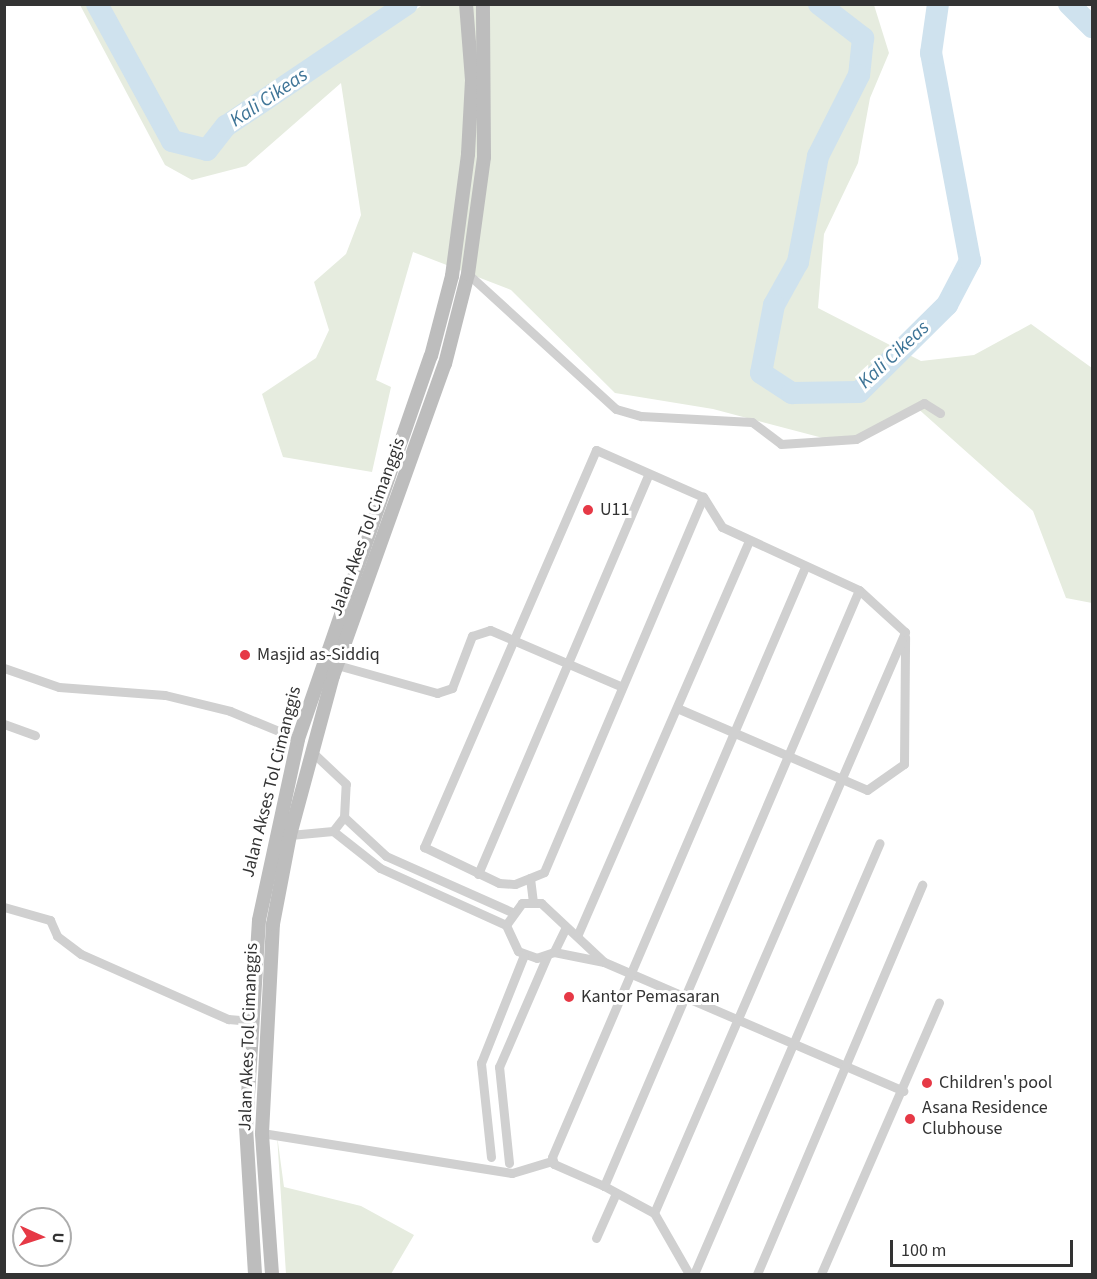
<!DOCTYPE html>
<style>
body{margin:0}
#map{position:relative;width:1097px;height:1279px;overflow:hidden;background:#fff;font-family:"Source Sans 3",sans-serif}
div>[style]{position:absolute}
.green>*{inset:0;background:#e6ecdf}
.river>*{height:22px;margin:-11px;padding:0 11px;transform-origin:11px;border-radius:11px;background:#cfe2ee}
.street>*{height:9px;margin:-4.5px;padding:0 4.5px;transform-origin:4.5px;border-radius:4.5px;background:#d0d0d0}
.secondary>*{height:14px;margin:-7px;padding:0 7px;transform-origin:7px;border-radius:7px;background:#bdbdbd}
.dots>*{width:16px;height:16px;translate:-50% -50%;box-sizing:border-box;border:3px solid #fff;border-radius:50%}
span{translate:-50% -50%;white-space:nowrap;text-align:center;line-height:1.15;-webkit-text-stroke:6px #fff;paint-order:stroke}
.poi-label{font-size:18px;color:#333}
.left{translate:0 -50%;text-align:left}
.street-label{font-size:18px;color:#333}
.water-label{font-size:20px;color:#3f7597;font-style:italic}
.frame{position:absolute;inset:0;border:6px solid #333;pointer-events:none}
.north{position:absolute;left:12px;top:1207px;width:60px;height:60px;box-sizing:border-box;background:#fff;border:2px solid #adadad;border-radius:50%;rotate:93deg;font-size:16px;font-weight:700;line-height:24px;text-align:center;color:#333}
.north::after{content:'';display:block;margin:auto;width:21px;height:27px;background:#e63946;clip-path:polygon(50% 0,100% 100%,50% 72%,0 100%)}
.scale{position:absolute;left:890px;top:1240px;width:183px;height:27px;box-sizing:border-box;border:3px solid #333;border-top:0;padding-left:8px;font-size:18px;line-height:21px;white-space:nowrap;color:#333;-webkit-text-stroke:4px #fff;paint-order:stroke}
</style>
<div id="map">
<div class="green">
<div style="clip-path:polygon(413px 4px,415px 10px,424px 4px,874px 5px,889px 53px,870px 98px,858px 163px,824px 234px,818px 308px,921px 361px,974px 355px,1031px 324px,1092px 368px,1092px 603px,1066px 598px,1033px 511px,915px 406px,842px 443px,713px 409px,615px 393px,511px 290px,413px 252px,376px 380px,391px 387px,372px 472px,283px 457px,262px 394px,316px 358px,329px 330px,314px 282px,346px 254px,361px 215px,341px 83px,246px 166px,192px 180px,165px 165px,80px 5px)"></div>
<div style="clip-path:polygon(277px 1135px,284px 1187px,361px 1206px,414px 1235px,391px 1274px,286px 1274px)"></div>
</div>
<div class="river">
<div style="left:97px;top:4px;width:156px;rotate:61.3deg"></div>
<div style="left:172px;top:141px;width:36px;rotate:14deg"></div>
<div style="left:207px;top:150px;width:31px;rotate:-52deg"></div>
<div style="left:226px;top:126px;width:218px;rotate:-34deg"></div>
<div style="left:819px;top:4px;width:56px;rotate:37.7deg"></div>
<div style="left:863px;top:38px;width:37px;rotate:96deg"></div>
<div style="left:859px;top:75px;width:91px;rotate:116.8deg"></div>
<div style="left:818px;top:156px;width:108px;rotate:100.7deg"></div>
<div style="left:798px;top:262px;width:49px;rotate:119.2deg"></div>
<div style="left:774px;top:305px;width:69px;rotate:100.8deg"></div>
<div style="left:761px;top:373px;width:37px;rotate:33deg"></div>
<div style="left:792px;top:393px;width:67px;rotate:-0.9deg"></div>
<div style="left:859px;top:392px;width:124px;rotate:-44.7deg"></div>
<div style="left:947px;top:305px;width:50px;rotate:-62.4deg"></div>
<div style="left:970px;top:261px;width:212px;rotate:-100.6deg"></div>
<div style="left:931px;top:53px;width:49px;rotate:-81.9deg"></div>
<div style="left:1069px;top:4px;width:33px;rotate:45deg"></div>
</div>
<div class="street">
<div style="left:468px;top:274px;width:200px;rotate:42.4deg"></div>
<div style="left:616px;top:409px;width:26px;rotate:16deg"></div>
<div style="left:641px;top:416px;width:111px;rotate:3.1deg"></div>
<div style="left:752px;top:422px;width:36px;rotate:37deg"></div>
<div style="left:781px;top:444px;width:75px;rotate:-3.8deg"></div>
<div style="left:856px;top:439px;width:77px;rotate:-27.9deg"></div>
<div style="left:924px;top:403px;width:19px;rotate:32deg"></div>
<div style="left:337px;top:665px;width:104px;rotate:15.6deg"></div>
<div style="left:437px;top:693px;width:16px;rotate:-18deg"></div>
<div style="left:452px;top:688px;width:56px;rotate:-69deg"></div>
<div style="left:472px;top:636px;width:19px;rotate:-18deg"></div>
<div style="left:490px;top:630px;width:142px;rotate:23.3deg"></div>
<div style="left:4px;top:668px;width:58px;rotate:19.1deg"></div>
<div style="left:59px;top:687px;width:106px;rotate:4.3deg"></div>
<div style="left:165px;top:695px;width:67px;rotate:13.8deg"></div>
<div style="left:230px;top:711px;width:74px;rotate:22.4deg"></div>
<div style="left:677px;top:708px;width:207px;rotate:23.3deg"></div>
<div style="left:867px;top:790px;width:45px;rotate:-35.1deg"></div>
<div style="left:904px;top:764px;width:127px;rotate:-89.5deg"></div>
<div style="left:4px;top:724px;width:33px;rotate:20deg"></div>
<div style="left:344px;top:817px;width:57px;rotate:42.9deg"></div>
<div style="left:386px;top:856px;width:138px;rotate:24deg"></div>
<div style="left:333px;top:831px;width:60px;rotate:38.2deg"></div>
<div style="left:380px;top:868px;width:138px;rotate:24.3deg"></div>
<div style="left:290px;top:835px;width:43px;rotate:-5.3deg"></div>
<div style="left:333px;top:831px;width:18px;rotate:-52deg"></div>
<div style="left:344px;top:817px;width:33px;rotate:-87deg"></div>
<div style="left:346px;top:784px;width:48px;rotate:-136.7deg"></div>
<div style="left:478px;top:874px;width:435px;rotate:-66.9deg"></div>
<div style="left:530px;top:878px;width:24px;rotate:83deg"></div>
<div style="left:4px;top:907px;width:48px;rotate:15.8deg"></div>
<div style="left:50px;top:920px;width:17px;rotate:66deg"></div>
<div style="left:57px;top:936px;width:30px;rotate:37deg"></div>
<div style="left:81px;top:954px;width:161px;rotate:23.9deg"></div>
<div style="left:228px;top:1019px;width:21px;rotate:5deg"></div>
<div style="left:565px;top:929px;width:25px;rotate:116deg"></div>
<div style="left:554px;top:952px;width:18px;rotate:161deg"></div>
<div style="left:537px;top:958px;width:20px;rotate:-160deg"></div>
<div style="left:518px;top:951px;width:29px;rotate:-115deg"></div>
<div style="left:506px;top:925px;width:27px;rotate:-54deg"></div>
<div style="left:522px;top:903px;width:19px"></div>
<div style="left:541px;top:903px;width:86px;rotate:43.1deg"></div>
<div style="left:578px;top:934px;width:426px;rotate:-66.5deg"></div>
<div style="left:554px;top:952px;width:51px;rotate:11.3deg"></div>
<div style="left:604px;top:962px;width:326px;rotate:23.3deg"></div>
<div style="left:262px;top:1133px;width:253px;rotate:9.1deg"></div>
<div style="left:512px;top:1173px;width:42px;rotate:-16.7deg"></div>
<div style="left:491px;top:1157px;width:95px;rotate:-96.1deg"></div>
<div style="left:481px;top:1063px;width:116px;rotate:-68.3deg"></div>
<div style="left:509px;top:1163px;width:97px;rotate:-95.9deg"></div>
<div style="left:499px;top:1067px;width:121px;rotate:-66.6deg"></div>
<div style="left:604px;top:1186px;width:55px;rotate:-156.3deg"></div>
<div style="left:554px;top:1164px;width:7px;rotate:-106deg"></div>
<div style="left:552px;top:1157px;width:642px;rotate:-66.79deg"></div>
<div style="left:654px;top:1213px;width:633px;rotate:-66.63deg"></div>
<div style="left:905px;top:632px;width:62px;rotate:-137.6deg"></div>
<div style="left:859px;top:590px;width:151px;rotate:-155.3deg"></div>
<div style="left:722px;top:527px;width:36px;rotate:-122deg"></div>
<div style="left:703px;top:497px;width:117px;rotate:-156.3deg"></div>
<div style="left:596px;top:450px;width:433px;rotate:113.4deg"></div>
<div style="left:424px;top:847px;width:83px;rotate:25.6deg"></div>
<div style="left:499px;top:883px;width:16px;rotate:4deg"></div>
<div style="left:515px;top:884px;width:31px;rotate:-22deg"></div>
<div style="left:544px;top:872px;width:407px;rotate:-67deg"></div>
<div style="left:596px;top:1238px;width:49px;rotate:-66deg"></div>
<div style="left:689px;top:1274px;width:70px;rotate:-119.8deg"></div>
<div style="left:654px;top:1213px;width:57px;rotate:-151.6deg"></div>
<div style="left:604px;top:1186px;width:648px;rotate:-66.84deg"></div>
<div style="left:694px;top:1274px;width:469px;rotate:-66.7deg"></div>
<div style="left:757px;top:1274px;width:423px;rotate:-67deg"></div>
<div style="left:821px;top:1274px;width:296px;rotate:-66.5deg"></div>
</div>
<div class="secondary">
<div style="left:255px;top:1274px;width:147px;rotate:-93.5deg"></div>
<div style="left:246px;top:1127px;width:207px;rotate:-86.4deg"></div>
<div style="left:259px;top:920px;width:185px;rotate:-77.8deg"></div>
<div style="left:298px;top:739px;width:405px;rotate:-70.9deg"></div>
<div style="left:431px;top:356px;width:83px;rotate:-75.3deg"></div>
<div style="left:452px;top:276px;width:123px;rotate:-82.5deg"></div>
<div style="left:468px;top:154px;width:74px;rotate:-86.9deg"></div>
<div style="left:472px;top:80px;width:76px;rotate:-94.5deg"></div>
<div style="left:272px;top:1274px;width:141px;rotate:-94.1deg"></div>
<div style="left:262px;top:1133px;width:209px;rotate:-87deg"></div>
<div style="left:273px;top:924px;width:91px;rotate:-79.2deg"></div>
<div style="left:290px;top:835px;width:165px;rotate:-74.9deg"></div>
<div style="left:333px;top:676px;width:331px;rotate:-70.3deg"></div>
<div style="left:445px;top:364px;width:93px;rotate:-75.7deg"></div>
<div style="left:468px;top:274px;width:118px;rotate:-82.2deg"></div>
<div style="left:484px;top:157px;width:153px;rotate:-90.4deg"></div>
</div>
<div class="dots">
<div style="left:588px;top:510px;background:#e63946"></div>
<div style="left:245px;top:655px;background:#e63946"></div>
<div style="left:569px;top:997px;background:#e63946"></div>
<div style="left:927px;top:1083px;background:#e63946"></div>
<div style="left:910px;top:1119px;background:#e63946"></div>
</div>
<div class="poi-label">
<span class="left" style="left:600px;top:510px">U11</span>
<span class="left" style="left:257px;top:655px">Masjid as-Siddiq</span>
<span class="left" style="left:581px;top:997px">Kantor Pemasaran</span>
<span class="left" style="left:939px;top:1083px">Children's pool</span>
<span class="left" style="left:922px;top:1119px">Asana Residence<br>Clubhouse</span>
</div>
<div class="street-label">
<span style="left:368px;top:527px;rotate:-70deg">Jalan Akes Tol Cimanggis</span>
<span style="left:272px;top:782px;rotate:-76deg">Jalan Akses Tol Cimanggis</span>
<span style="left:249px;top:1037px;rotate:-88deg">Jalan Akes Tol Cimanggis</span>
</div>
<div class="water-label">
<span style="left:269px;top:98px;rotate:-34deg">Kali Cikeas</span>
<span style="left:894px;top:355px;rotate:-43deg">Kali Cikeas</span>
</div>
<div class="frame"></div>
<div class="north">U</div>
<div class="scale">100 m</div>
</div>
